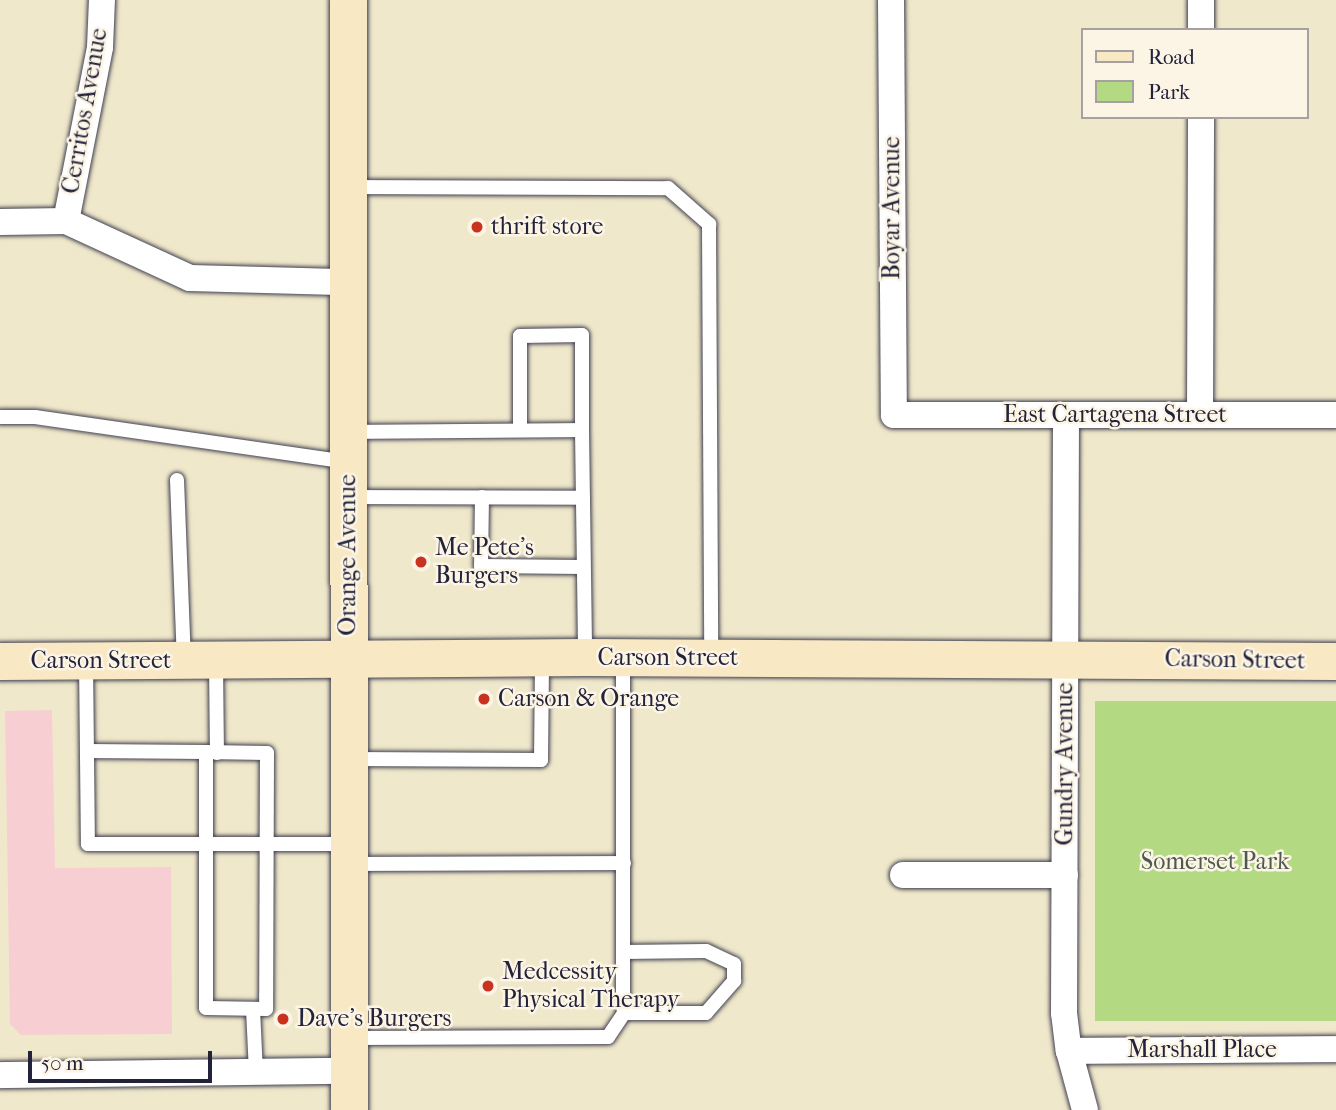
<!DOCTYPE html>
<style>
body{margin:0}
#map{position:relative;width:1336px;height:1110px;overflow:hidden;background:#f0e8cb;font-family:"IM FELL French Canon",serif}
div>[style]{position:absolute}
.built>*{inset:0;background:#f7cfd3}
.green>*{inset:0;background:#b3d982;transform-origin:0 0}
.roads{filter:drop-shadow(0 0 2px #414051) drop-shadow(0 0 2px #414051)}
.lane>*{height:14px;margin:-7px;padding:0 7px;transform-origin:7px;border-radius:7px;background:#fff}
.street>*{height:26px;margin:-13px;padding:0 13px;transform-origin:13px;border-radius:13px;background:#fff}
.secondary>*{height:37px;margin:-18.5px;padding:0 18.5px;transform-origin:18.5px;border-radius:18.5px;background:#f8e8c3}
.dots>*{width:19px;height:19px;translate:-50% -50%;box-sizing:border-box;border:4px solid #fcf5e5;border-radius:50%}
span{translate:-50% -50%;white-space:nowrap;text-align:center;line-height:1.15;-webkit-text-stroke:5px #fcf5e5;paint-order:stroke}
.street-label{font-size:24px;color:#22223b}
.poi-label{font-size:24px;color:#22223b}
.left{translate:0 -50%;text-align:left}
.park-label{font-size:24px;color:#4e5950}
.legend{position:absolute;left:1081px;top:28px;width:228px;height:91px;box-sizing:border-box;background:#fcf5e5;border:2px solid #a5a1a1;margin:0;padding:9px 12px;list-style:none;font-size:21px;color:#22223b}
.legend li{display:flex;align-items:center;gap:14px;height:35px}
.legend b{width:35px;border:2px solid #a5a1a1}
.scale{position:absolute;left:28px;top:1051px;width:184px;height:32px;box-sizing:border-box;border:4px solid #22223b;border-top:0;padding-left:9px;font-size:21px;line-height:24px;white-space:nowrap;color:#22223b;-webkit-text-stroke:5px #fcf5e5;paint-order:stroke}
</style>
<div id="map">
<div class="built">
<div style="clip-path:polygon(52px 710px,55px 868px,171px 867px,172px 1034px,21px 1035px,10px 1024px,5px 711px)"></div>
</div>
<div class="green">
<div style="left:1095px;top:701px;width:241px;height:320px"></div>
</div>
<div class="roads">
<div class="lane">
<div style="left:349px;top:187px;width:319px;rotate:0.2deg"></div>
<div style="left:668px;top:188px;width:55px;rotate:41.3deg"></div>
<div style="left:709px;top:224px;width:432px;rotate:89.7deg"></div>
<div style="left:0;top:417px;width:35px"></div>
<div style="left:35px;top:417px;width:315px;rotate:8.2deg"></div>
<div style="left:520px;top:430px;width:94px;rotate:-90deg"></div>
<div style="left:520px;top:336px;width:62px;rotate:-0.9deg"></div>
<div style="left:582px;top:335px;width:95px;rotate:90deg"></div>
<div style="left:348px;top:432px;width:234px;rotate:-0.5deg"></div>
<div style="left:582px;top:430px;width:226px;rotate:89.2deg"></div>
<div style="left:177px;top:480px;width:180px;rotate:87.8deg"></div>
<div style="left:348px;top:497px;width:235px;rotate:0.2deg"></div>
<div style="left:482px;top:497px;width:69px;rotate:90.8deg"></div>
<div style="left:481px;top:566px;width:102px;rotate:0.6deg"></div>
<div style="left:623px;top:659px;width:341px;rotate:90deg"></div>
<div style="left:623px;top:1000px;width:13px;rotate:86deg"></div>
<div style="left:624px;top:1013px;width:82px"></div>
<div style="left:706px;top:1013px;width:43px;rotate:-48.8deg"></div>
<div style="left:734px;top:981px;width:17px;rotate:-90deg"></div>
<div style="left:734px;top:964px;width:31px;rotate:-155deg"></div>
<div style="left:706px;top:951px;width:83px;rotate:179.3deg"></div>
<div style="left:86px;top:661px;width:183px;rotate:89.4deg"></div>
<div style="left:88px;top:844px;width:261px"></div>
<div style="left:216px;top:662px;width:91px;rotate:89.4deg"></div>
<div style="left:87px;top:751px;width:119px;rotate:0.5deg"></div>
<div style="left:206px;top:752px;width:61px;rotate:0.9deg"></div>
<div style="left:267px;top:753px;width:256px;rotate:90.2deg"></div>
<div style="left:266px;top:1009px;width:60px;rotate:-179deg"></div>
<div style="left:206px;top:1008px;width:256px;rotate:-90deg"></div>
<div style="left:350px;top:759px;width:191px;rotate:0.3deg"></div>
<div style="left:541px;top:760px;width:101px;rotate:-89.4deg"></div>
<div style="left:350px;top:864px;width:274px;rotate:-0.2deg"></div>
<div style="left:253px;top:1009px;width:63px;rotate:87.3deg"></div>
<div style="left:351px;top:1038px;width:257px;rotate:-0.2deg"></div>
<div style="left:608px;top:1037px;width:29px;rotate:-56deg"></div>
</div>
<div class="street">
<div style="left:891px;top:0;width:415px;rotate:89.6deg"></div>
<div style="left:894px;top:415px;width:442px"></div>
<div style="left:1201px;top:30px;width:30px;rotate:-90deg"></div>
<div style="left:66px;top:221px;width:177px;rotate:-78.9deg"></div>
<div style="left:100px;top:47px;width:47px;rotate:-87.6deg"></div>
<div style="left:0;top:222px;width:66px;rotate:-0.9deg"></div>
<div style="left:66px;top:221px;width:136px;rotate:24.7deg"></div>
<div style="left:190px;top:278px;width:158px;rotate:1.5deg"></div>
<div style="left:1066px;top:415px;width:598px;rotate:90.19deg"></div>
<div style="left:1064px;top:1013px;width:38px;rotate:83deg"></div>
<div style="left:1069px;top:1051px;width:61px;rotate:74.8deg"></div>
<div style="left:1200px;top:415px;width:298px;rotate:-89.8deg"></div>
<div style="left:903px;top:875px;width:162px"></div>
<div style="left:1069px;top:1051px;width:267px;rotate:-0.4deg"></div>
<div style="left:0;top:1075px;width:349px;rotate:-0.7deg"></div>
</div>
<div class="secondary">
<div style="left:348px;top:0;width:1110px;rotate:89.95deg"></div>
<div style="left:0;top:661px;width:585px;rotate:-0.39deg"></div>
<div style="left:585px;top:657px;width:751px;rotate:0.31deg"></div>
</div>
</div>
<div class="dots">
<div style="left:477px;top:227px;background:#c8321e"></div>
<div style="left:421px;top:562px;background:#c8321e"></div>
<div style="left:484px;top:699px;background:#c8321e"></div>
<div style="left:488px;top:986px;background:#c8321e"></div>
<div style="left:283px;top:1019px;background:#c8321e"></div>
</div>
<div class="street-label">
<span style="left:85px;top:111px;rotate:-80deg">Cerritos Avenue</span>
<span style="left:892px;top:208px;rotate:-90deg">Boyar Avenue</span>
<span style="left:1115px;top:415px">East Cartagena Street</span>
<span style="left:348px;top:555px;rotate:-90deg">Orange Avenue</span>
<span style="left:668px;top:658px">Carson Street</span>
<span style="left:1235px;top:660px;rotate:1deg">Carson Street</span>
<span style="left:101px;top:661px">Carson Street</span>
<span style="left:1065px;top:764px;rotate:-90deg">Gundry Avenue</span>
<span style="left:1202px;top:1050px">Marshall Place</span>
</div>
<div class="poi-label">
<span class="left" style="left:491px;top:227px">thrift store</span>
<span class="left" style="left:435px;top:562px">Me Pete's<br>Burgers</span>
<span class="left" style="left:498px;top:699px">Carson &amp; Orange</span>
<span class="left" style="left:502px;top:986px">Medcessity<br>Physical Therapy</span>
<span class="left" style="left:297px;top:1019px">Dave's Burgers</span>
</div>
<div class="park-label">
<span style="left:1215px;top:862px">Somerset Park</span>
</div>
<ul class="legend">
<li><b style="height:9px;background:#f8e8c3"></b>Road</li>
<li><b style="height:19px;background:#b3d982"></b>Park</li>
</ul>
<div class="scale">50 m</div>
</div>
